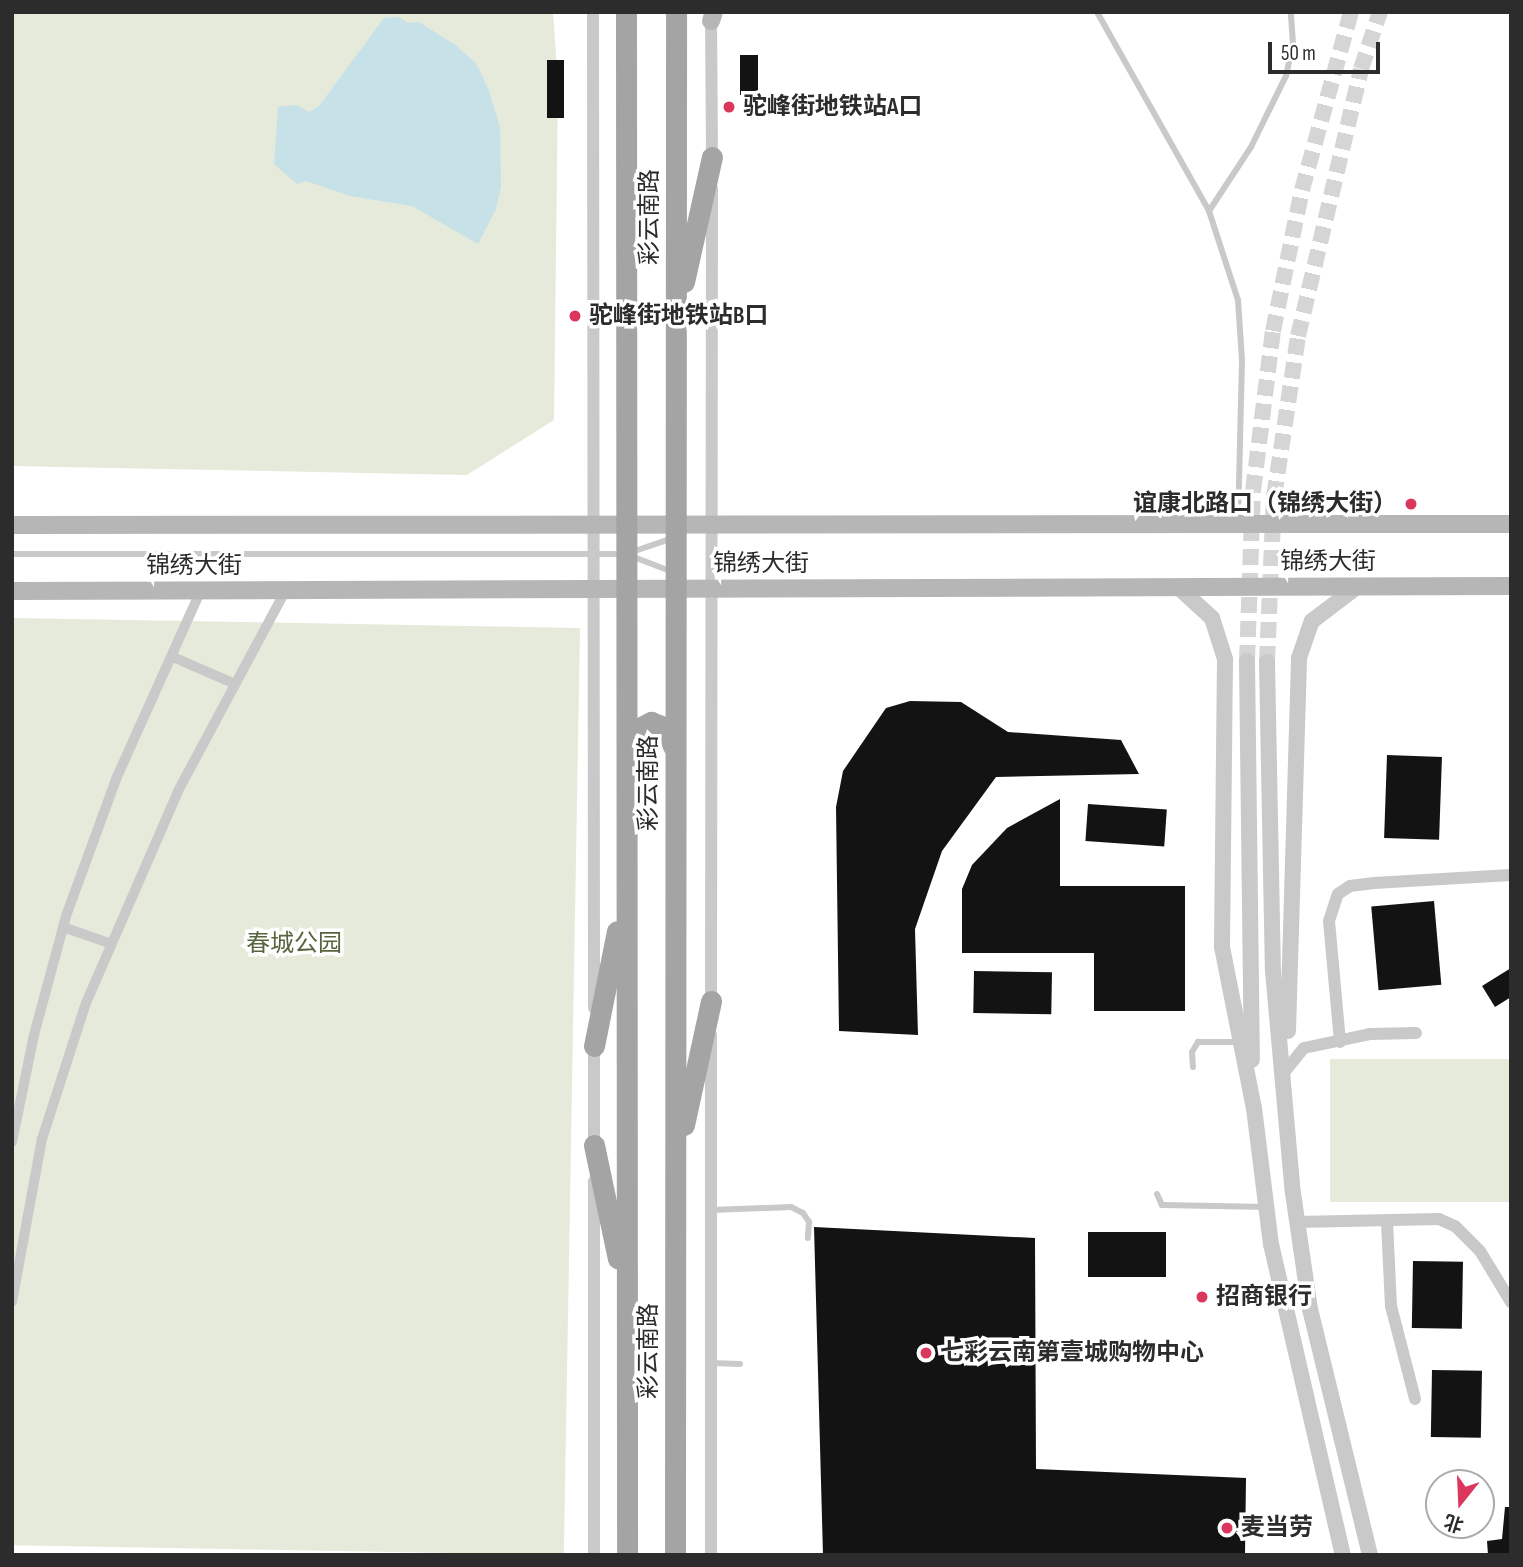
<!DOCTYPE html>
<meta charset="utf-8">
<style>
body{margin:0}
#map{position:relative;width:1523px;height:1567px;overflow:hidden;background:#fff;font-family:"Sofia Sans Condensed","Noto Sans SC",sans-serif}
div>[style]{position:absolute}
.green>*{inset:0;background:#e5eada;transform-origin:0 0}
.water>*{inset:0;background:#c7e1e9}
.building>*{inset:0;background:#131313;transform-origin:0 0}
.tertiary-tunnel>*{height:16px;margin-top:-8px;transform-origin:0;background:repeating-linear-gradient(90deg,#d5d5d5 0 16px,transparent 0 24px)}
.service>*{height:6px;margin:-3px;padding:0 3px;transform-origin:3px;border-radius:3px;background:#c9c9c9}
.pedestrian>*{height:10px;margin:-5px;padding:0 5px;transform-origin:5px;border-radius:5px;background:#c9c9c9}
.minor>*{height:12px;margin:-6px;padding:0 6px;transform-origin:6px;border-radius:6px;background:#c9c9c9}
.tertiary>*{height:16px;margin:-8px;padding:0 8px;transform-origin:8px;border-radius:8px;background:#c9c9c9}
.secondary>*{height:18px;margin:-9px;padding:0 9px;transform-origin:9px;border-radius:9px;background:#b6b6b6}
.primary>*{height:21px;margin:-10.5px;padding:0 10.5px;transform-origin:10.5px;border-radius:10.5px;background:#a4a4a4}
.dots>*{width:19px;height:19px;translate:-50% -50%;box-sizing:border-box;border:4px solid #fff;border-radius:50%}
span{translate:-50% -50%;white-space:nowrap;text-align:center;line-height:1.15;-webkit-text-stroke:7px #fff;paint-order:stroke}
.poi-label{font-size:24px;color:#2c2c2c;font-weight:700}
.left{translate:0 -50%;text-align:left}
.right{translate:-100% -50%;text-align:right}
.street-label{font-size:24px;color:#2c2c2c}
.park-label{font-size:24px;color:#56653d}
.frame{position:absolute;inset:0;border:14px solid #2c2c2c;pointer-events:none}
.north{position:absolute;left:1425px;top:1469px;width:70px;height:70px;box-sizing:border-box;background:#fff;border:2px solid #ababab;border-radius:50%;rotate:198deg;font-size:19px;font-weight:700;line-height:28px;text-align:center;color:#2c2c2c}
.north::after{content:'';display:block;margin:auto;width:24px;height:32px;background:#db375c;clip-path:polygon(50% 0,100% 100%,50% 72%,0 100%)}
.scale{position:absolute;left:1268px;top:42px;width:112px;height:32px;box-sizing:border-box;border:4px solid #2c2c2c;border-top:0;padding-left:9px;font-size:21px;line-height:24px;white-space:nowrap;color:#2c2c2c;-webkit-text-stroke:5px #fff;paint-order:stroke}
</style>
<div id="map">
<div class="green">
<div style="clip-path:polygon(12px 12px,553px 12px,558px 83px,554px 420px,467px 475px,12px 466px)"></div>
<div style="left:580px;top:628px;width:927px;height:568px;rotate:91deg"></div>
<div style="left:1511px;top:1059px;width:143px;height:181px;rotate:90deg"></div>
</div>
<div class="water">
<div style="clip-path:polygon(399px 17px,408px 23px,419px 22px,454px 44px,476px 63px,489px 91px,500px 127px,501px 187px,496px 209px,478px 244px,412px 206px,350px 196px,306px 181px,297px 184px,274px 164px,278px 107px,296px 105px,309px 112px,319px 106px,384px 18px)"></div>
</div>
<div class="building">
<div style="left:740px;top:55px;width:18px;height:40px"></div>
<div style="left:547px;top:60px;width:17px;height:58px"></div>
<div style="clip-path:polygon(910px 701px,961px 702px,1008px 732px,1121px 740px,1139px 774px,996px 777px,942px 851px,915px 929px,918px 1035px,839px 1031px,836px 807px,843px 771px,886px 708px)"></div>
<div style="left:1387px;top:755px;width:55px;height:83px;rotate:2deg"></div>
<div style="clip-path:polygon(1060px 799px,1060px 886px,1185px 886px,1185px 1011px,1094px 1011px,1094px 953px,962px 953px,962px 889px,972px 865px,1007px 828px)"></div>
<div style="left:1088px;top:804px;width:79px;height:37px;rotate:4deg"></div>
<div style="left:1434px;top:901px;width:84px;height:63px;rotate:85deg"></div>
<div style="clip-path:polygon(1511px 968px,1511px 997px,1495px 1007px,1482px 986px)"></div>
<div style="left:974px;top:971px;width:78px;height:42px;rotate:1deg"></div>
<div style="clip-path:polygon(814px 1227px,1035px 1238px,1036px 1469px,1246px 1478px,1245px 1555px,823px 1555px)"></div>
<div style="left:1088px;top:1232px;width:78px;height:45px"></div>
<div style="left:1413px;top:1261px;width:50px;height:67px;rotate:1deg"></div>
<div style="left:1432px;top:1370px;width:50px;height:67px;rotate:1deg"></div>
<div style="clip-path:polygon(1505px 1507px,1511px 1507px,1511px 1555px,1488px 1555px,1487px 1541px,1502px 1539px)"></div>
</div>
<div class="tertiary-tunnel">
<div style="left:1247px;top:661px;width:170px;rotate:-88deg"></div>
<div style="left:1253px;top:491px;width:161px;rotate:-82.9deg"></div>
<div style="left:1273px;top:331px;width:144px;rotate:-78.4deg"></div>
<div style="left:1302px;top:190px;width:185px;rotate:-74.6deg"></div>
<div style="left:1267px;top:662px;width:165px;rotate:-87.6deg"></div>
<div style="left:1274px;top:497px;width:163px;rotate:-81.5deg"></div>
<div style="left:1298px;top:336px;width:274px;rotate:-76.7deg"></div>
<div style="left:1361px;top:69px;width:60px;rotate:-71.6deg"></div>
</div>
<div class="service">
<div style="left:1097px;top:12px;width:228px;rotate:60.6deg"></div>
<div style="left:1209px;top:211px;width:94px;rotate:72deg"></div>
<div style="left:1238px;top:300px;width:60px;rotate:86.2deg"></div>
<div style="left:1242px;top:360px;width:162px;rotate:91.4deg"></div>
<div style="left:1209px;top:211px;width:77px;rotate:-56.7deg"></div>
<div style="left:1251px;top:147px;width:79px;rotate:-63.8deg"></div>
<div style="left:1286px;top:76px;width:33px;rotate:-78deg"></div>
<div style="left:1293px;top:44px;width:32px;rotate:-94deg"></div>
<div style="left:12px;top:554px;width:614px"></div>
<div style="left:626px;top:554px;width:50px;rotate:-18.8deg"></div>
<div style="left:631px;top:556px;width:42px;rotate:21deg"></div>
<div style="left:1193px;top:1067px;width:15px;rotate:-94deg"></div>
<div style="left:1192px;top:1052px;width:12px;rotate:-59deg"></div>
<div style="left:1198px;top:1042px;width:41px"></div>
<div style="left:1157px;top:1194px;width:12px;rotate:66deg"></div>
<div style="left:1162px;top:1205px;width:105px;rotate:1.1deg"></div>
<div style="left:711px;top:1210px;width:80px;rotate:-2.1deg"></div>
<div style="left:791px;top:1207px;width:13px;rotate:27deg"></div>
<div style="left:803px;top:1213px;width:11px;rotate:56deg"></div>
<div style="left:809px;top:1222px;width:16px;rotate:94deg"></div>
<div style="left:711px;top:1363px;width:29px;rotate:2deg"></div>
</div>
<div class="pedestrian">
<div style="left:173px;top:657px;width:68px;rotate:23.5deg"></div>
<div style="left:63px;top:927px;width:49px;rotate:19.2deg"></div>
<div style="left:12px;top:1142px;width:109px;rotate:-78.4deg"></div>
<div style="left:34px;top:1035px;width:123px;rotate:-74.9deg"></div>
<div style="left:66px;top:916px;width:146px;rotate:-69.9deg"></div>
<div style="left:116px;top:779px;width:207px;rotate:-65.8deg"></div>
<div style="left:12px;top:1302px;width:166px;rotate:-79.6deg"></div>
<div style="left:42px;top:1139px;width:143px;rotate:-72.1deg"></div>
<div style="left:86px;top:1003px;width:231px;rotate:-66.5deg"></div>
<div style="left:178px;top:791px;width:228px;rotate:-61.8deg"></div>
</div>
<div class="minor">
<div style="left:593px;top:12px;width:996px;rotate:89.94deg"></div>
<div style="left:711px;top:13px;width:149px;rotate:89.6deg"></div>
<div style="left:711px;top:1006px;width:818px;rotate:-89.93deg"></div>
<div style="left:1340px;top:1042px;width:121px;rotate:-95.2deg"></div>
<div style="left:1329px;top:921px;width:28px;rotate:-72deg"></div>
<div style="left:1338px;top:894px;width:14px;rotate:-34deg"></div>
<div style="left:1350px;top:886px;width:24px;rotate:-7deg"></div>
<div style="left:1374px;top:883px;width:137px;rotate:-3.3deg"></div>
<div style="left:1286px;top:1070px;width:28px;rotate:-51deg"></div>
<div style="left:1304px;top:1048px;width:67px;rotate:-12deg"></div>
<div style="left:1370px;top:1034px;width:46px;rotate:-1.2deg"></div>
<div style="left:594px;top:1152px;width:111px;rotate:-90deg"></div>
<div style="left:594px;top:1181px;width:374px;rotate:90deg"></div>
<div style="left:1298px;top:1222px;width:141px;rotate:-1.2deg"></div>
<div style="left:1439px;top:1219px;width:17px;rotate:24deg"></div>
<div style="left:1455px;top:1226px;width:35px;rotate:45deg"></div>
<div style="left:1480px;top:1251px;width:60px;rotate:58.7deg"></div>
<div style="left:1387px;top:1222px;width:84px;rotate:87.3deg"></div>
<div style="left:1391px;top:1306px;width:96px;rotate:75.5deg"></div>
<div style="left:711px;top:1555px;width:520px;rotate:-90deg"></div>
</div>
<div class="tertiary">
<div style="left:1178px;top:587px;width:46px;rotate:42.4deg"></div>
<div style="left:1212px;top:618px;width:43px;rotate:72.4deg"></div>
<div style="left:1225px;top:659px;width:288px;rotate:90.6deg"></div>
<div style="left:1222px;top:947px;width:164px;rotate:78.8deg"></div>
<div style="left:1254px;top:1108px;width:137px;rotate:82.9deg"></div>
<div style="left:1271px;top:1244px;width:319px;rotate:77deg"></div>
<div style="left:1247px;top:661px;width:399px;rotate:89.3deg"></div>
<div style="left:1267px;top:662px;width:309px;rotate:88.9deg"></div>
<div style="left:1273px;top:971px;width:223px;rotate:84.9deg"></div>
<div style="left:1293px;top:1193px;width:117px;rotate:81.7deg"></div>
<div style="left:1310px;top:1309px;width:253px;rotate:76.3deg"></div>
<div style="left:1288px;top:1031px;width:373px;rotate:-88.3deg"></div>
<div style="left:1299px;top:658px;width:39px;rotate:-71deg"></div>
<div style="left:1312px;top:621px;width:56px;rotate:-37.1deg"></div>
</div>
<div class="secondary">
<div style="left:711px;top:21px;width:9px;rotate:-72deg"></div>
<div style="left:12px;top:525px;width:1499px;rotate:-0.04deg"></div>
<div style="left:12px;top:591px;width:1499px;rotate:-0.19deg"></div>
</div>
<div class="primary">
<div style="left:626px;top:12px;width:1543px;rotate:89.96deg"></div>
<div style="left:684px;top:282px;width:128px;rotate:-77.4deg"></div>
<div style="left:627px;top:750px;width:23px;rotate:-65deg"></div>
<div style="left:637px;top:729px;width:16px;rotate:-27deg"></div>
<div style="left:651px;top:722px;width:17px;rotate:21deg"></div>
<div style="left:667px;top:728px;width:19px;rotate:72deg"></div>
<div style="left:594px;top:1046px;width:117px;rotate:-78.7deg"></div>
<div style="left:684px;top:1125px;width:127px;rotate:-77.7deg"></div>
<div style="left:594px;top:1145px;width:116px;rotate:78.1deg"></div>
<div style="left:675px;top:1555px;width:1543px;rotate:-89.96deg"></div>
</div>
<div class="dots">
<div style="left:729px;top:107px;background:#db375c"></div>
<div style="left:575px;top:316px;background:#db375c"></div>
<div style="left:1411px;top:504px;background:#db375c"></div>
<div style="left:1202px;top:1297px;background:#db375c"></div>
<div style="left:926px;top:1353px;background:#db375c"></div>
<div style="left:1227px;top:1528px;background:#db375c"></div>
</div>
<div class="poi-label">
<span class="left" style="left:743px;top:107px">驼峰街地铁站A口</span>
<span class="left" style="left:589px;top:316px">驼峰街地铁站B口</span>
<span class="right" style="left:1397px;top:504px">谊康北路口（锦绣大街）</span>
<span class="left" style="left:1216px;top:1297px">招商银行</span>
<span class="left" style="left:940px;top:1353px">七彩云南第壹城购物中心</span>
<span class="left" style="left:1241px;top:1528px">麦当劳</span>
</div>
<div class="street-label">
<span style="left:650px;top:217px;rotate:-90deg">彩云南路</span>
<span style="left:1328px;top:562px">锦绣大街</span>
<span style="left:761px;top:564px">锦绣大街</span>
<span style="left:194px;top:566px">锦绣大街</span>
<span style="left:649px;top:783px;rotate:-90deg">彩云南路</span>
<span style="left:649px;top:1351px;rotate:-90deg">彩云南路</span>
</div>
<div class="park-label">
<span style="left:294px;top:944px">春城公园</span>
</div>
<div class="frame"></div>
<div class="north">北</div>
<div class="scale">50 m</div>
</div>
